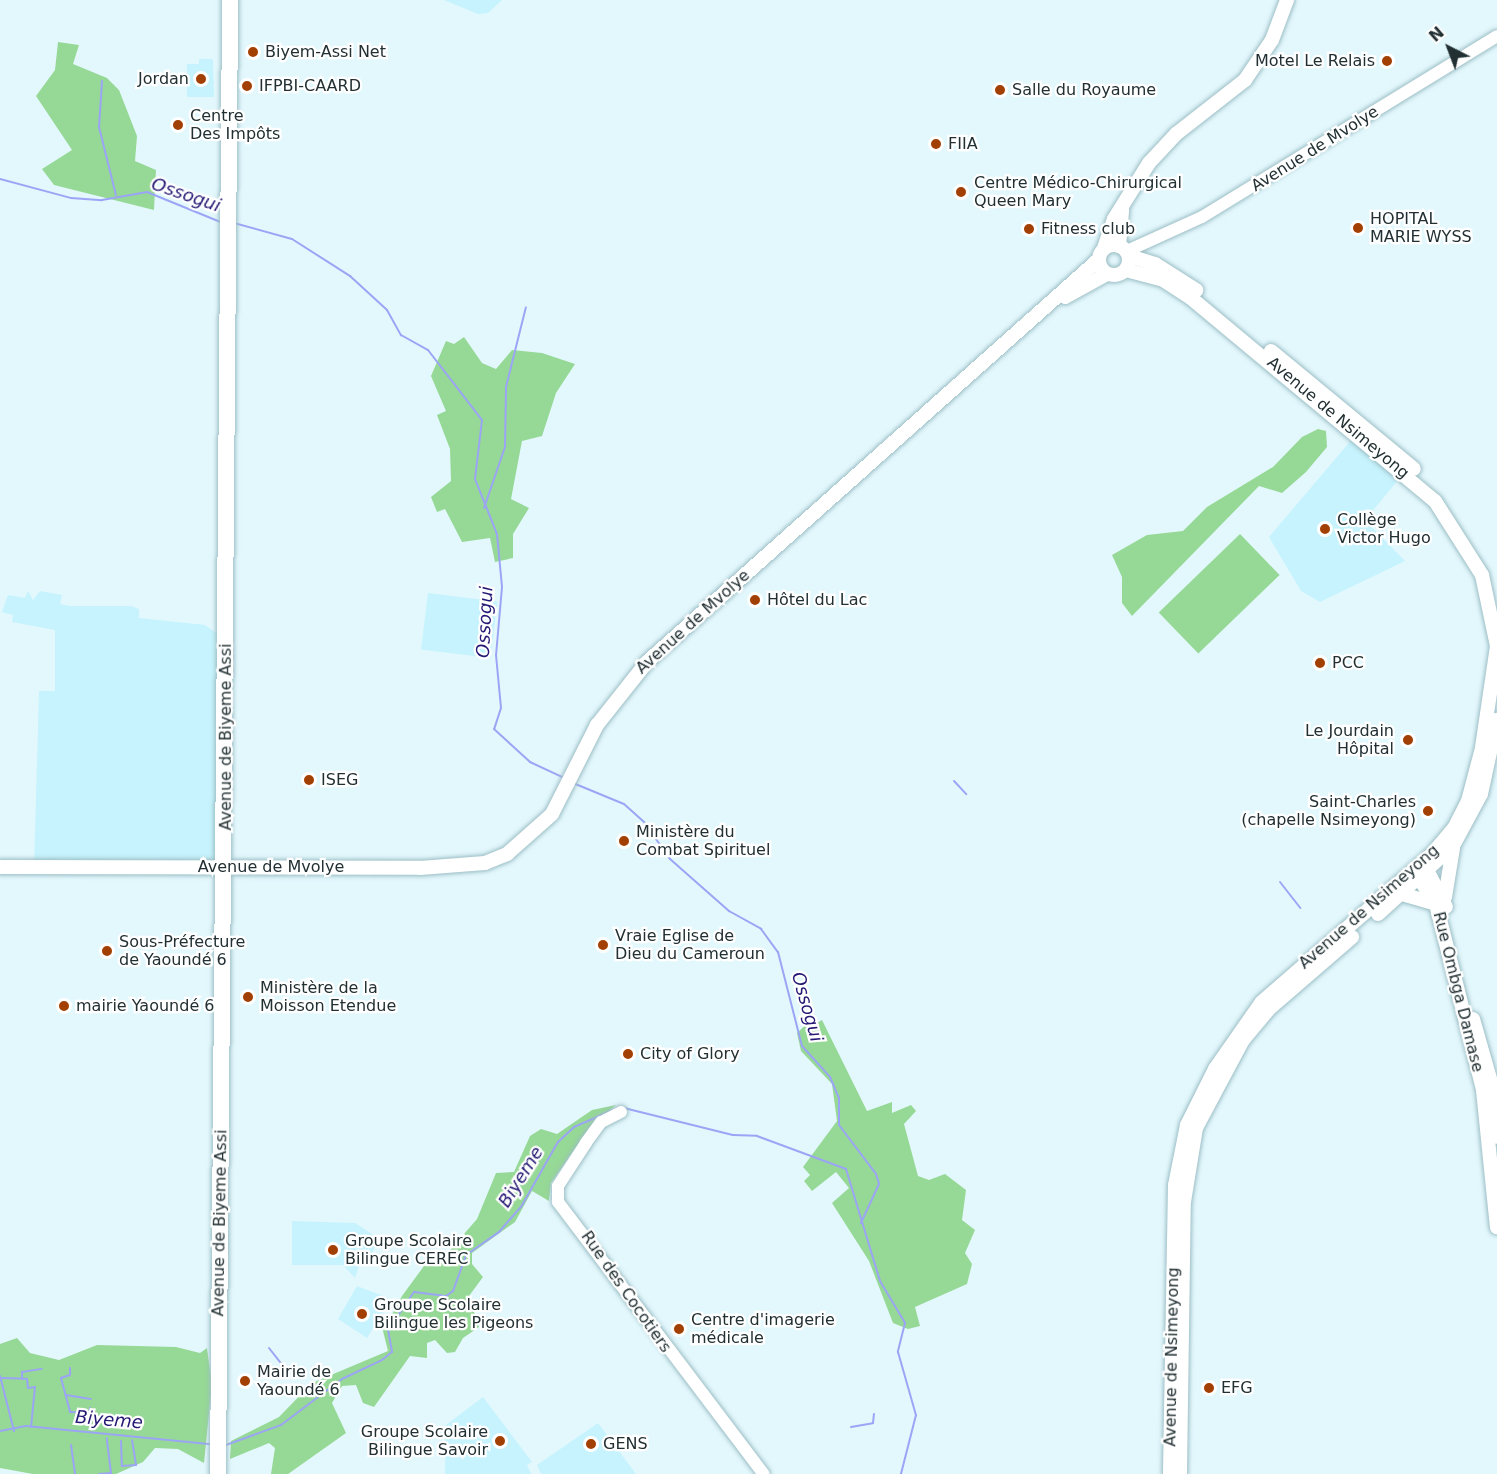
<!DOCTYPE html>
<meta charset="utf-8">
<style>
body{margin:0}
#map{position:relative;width:1497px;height:1474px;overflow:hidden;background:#e3f8fd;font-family:"DejaVu Sans",sans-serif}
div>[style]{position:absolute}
.built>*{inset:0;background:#c6f3fd;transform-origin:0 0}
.green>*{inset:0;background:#96d895;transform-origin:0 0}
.stream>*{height:2px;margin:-1px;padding:0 1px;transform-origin:1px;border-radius:1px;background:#9ca5f5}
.roads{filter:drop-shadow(0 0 2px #9cbec5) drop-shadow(0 0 2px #9cbec5)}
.tertiary>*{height:12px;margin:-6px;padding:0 6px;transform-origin:6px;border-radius:6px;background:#fff}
.secondary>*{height:14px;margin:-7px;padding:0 7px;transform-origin:7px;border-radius:7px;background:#fff}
.secondary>.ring{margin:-7px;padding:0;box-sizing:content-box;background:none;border:14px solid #fff;border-radius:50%}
.primary>*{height:16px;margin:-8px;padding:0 8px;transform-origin:8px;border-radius:8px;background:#fff}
.dots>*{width:16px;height:16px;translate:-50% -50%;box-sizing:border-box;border:3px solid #fff;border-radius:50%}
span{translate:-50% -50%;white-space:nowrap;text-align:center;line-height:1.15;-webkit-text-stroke:4.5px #fff;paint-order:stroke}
.poi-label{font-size:16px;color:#223033}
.left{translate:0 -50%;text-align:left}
.right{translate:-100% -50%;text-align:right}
.street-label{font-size:16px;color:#223033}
.water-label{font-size:18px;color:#241974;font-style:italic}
.north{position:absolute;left:1419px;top:18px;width:60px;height:60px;-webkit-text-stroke:4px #fff;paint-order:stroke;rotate:318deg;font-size:16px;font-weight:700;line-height:24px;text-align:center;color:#223033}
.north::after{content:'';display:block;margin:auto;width:21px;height:27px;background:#223033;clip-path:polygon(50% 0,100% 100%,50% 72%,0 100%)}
</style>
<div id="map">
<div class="built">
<div style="clip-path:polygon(444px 0,502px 0,488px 13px,478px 14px)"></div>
<div style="clip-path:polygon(199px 59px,213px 59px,214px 97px,187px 97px,187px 64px,199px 64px)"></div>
<div style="clip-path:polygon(1353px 438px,1399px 479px,1365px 520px,1405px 561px,1320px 602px,1301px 591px,1269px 537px)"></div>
<div style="clip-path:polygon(28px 591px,33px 600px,40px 591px,62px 595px,60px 604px,70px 606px,131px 606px,139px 609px,139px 618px,205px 625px,227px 641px,225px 866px,34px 869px,39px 691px,55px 691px,55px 630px,12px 622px,13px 615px,2px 612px,8px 595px,25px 598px)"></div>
<div style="left:428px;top:593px;width:70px;height:57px;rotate:7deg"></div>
<div style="clip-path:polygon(292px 1221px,355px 1223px,378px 1238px,368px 1265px,360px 1263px,355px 1278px,343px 1265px,292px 1265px)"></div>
<div style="clip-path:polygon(357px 1286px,391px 1299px,367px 1338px,338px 1319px)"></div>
<div style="clip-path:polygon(483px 1397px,532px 1462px,527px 1465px,531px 1474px,445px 1474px,446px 1425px)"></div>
<div style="clip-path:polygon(598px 1423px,636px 1474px,541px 1474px,537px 1465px)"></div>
</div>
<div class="green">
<div style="clip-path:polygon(58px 42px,79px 45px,73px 64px,107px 78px,119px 90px,137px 136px,135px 161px,156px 170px,154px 210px,54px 185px,42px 169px,72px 150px,36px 96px,55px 70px)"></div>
<div style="clip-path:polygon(464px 337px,482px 363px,496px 369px,512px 350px,542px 353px,575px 364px,556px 393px,542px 436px,522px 441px,511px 499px,529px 508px,513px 534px,513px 558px,495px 562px,490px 538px,462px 542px,445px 509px,437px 512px,431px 497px,451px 481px,450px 449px,437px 415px,446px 411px,431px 376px,446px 341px,454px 344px)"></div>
<div style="clip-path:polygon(1318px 429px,1326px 431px,1327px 447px,1306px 472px,1282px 493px,1259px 486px,1132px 616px,1122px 603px,1122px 577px,1112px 555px,1147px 535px,1183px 531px,1207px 507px,1273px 467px,1302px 437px)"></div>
<div style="left:1240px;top:534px;width:57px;height:113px;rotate:46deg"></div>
<div style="clip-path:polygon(822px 1020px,867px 1111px,892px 1102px,892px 1113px,911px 1105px,916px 1111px,904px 1124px,918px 1176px,929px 1180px,945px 1174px,966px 1190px,962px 1220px,975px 1230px,965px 1253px,972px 1264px,967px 1284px,915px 1307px,920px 1326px,908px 1329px,893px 1323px,869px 1261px,832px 1203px,849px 1188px,836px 1172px,812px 1191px,804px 1181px,810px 1175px,803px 1167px,837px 1121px,832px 1084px,801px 1051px,797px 1033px,809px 1022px,812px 1026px)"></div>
<div style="clip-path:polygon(616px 1105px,589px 1128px,551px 1183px,549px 1201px,532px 1191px,515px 1222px,472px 1253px,472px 1264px,483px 1277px,469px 1296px,479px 1327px,463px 1338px,455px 1352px,447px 1353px,435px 1340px,427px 1343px,427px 1358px,410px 1356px,374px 1407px,363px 1403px,356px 1385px,342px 1386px,332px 1403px,346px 1433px,288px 1474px,271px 1474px,275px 1448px,269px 1443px,230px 1459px,231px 1441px,279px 1417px,312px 1383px,388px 1351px,383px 1331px,402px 1296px,424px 1266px,444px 1257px,477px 1219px,496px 1173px,514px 1172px,530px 1136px,541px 1129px,557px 1134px,592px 1110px)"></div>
<div style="clip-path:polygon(17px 1338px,30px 1353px,59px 1360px,97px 1345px,176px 1347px,200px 1353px,207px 1348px,212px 1384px,204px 1463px,178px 1449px,155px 1448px,143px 1462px,116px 1474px,33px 1474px,0 1468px,0 1344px)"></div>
</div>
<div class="stream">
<div style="left:102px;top:81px;width:46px;rotate:93.7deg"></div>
<div style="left:99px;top:127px;width:70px;rotate:76deg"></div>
<div style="left:0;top:179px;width:73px;rotate:15deg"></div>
<div style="left:71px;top:198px;width:31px;rotate:4deg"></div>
<div style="left:102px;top:200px;width:46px;rotate:-10.1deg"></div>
<div style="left:147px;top:192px;width:82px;rotate:22.2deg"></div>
<div style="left:234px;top:223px;width:60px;rotate:15.4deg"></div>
<div style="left:292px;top:239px;width:69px;rotate:32.5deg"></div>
<div style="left:350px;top:276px;width:50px;rotate:42.6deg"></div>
<div style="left:387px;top:310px;width:29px;rotate:61deg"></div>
<div style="left:401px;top:335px;width:31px;rotate:29deg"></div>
<div style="left:428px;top:350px;width:88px;rotate:52.4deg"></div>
<div style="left:482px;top:420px;width:59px;rotate:96.8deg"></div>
<div style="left:475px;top:479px;width:59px;rotate:68.2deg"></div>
<div style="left:497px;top:534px;width:53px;rotate:84.6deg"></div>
<div style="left:502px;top:587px;width:68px;rotate:95deg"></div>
<div style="left:496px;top:655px;width:53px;rotate:84.6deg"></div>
<div style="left:501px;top:708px;width:22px;rotate:108deg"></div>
<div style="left:494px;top:729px;width:49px;rotate:42.5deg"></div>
<div style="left:530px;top:762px;width:40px;rotate:25deg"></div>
<div style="left:484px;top:508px;width:65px;rotate:-71deg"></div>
<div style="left:505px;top:447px;width:60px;rotate:-89deg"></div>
<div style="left:506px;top:387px;width:82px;rotate:-76deg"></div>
<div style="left:954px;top:781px;width:18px;rotate:47deg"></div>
<div style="left:573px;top:783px;width:55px;rotate:22.4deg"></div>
<div style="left:624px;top:804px;width:27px;rotate:42deg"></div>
<div style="left:644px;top:822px;width:45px;rotate:54.9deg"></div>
<div style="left:670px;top:859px;width:79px;rotate:41.4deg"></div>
<div style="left:729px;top:911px;width:37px;rotate:29deg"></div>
<div style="left:761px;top:929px;width:29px;rotate:54deg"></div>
<div style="left:778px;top:952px;width:97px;rotate:75.7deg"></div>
<div style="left:802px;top:1046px;width:42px;rotate:47.9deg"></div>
<div style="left:830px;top:1077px;width:23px;rotate:67deg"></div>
<div style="left:839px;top:1098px;width:27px;rotate:90deg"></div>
<div style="left:839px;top:1125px;width:61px;rotate:52.9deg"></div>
<div style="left:876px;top:1174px;width:10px;rotate:73deg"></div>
<div style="left:879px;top:1184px;width:43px;rotate:114.8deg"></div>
<div style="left:1280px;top:882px;width:33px;rotate:52deg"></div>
<div style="left:624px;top:1108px;width:112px;rotate:13.9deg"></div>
<div style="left:733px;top:1135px;width:24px;rotate:2deg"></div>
<div style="left:757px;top:1136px;width:95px;rotate:20.3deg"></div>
<div style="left:846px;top:1169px;width:117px;rotate:73.1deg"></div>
<div style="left:880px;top:1281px;width:49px;rotate:59.2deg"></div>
<div style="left:905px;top:1323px;width:30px;rotate:104deg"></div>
<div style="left:898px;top:1352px;width:66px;rotate:74.1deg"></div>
<div style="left:916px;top:1415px;width:61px;rotate:104.3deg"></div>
<div style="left:269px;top:1348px;width:24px;rotate:52deg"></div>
<div style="left:70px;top:1368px;width:7px;rotate:90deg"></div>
<div style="left:70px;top:1375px;width:9px;rotate:162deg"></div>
<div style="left:61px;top:1378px;width:35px;rotate:75deg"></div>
<div style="left:70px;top:1412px;width:19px;rotate:3deg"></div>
<div style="left:89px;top:1413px;width:5px;rotate:-79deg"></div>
<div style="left:0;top:1376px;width:57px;rotate:75.7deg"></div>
<div style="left:2px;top:1378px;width:25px;rotate:2deg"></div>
<div style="left:27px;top:1379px;width:9px;rotate:84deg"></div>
<div style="left:28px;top:1388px;width:7px;rotate:-8deg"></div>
<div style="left:35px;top:1387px;width:40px;rotate:95.7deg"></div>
<div style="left:22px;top:1379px;width:7px;rotate:-90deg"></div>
<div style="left:22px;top:1372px;width:20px;rotate:-9deg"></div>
<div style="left:66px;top:1395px;width:25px;rotate:9deg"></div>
<div style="left:851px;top:1427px;width:22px;rotate:-10deg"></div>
<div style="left:873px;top:1423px;width:9px;rotate:-84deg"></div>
<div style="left:0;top:1431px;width:26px;rotate:-11deg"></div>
<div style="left:26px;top:1426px;width:186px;rotate:5.6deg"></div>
<div style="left:121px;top:1441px;width:25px;rotate:88deg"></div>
<div style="left:122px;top:1466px;width:14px;rotate:-4deg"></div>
<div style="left:136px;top:1465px;width:25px;rotate:-99deg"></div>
<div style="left:71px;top:1445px;width:29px;rotate:82deg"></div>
<div style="left:226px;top:1445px;width:59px;rotate:-20deg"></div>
<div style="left:281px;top:1425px;width:76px;rotate:-37deg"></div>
<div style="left:342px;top:1379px;width:44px;rotate:-25.4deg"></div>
<div style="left:382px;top:1360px;width:13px;rotate:-39deg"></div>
<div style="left:392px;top:1352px;width:22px;rotate:-100deg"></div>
<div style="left:388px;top:1330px;width:46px;rotate:-55.6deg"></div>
<div style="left:414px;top:1292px;width:32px;rotate:7deg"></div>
<div style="left:446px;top:1296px;width:9px;rotate:-36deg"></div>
<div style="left:453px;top:1291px;width:38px;rotate:-70deg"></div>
<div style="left:466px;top:1255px;width:40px;rotate:-34.9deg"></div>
<div style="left:499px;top:1232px;width:33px;rotate:-49deg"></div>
<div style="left:521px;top:1207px;width:75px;rotate:-60.4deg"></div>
<div style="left:558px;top:1142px;width:22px;rotate:-43deg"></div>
<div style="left:574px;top:1127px;width:48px;rotate:-23.4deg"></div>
<div style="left:99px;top:1474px;width:12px;rotate:-5deg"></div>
<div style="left:111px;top:1473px;width:35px;rotate:-97deg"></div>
</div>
<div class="roads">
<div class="tertiary">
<div style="left:1127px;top:251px;width:82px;rotate:-24.4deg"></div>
<div style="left:1202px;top:217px;width:346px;rotate:-31.5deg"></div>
<div style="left:621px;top:1112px;width:22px;rotate:153deg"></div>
<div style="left:601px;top:1122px;width:26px;rotate:126deg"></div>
<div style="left:586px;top:1143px;width:51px;rotate:123.1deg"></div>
<div style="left:558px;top:1186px;width:16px;rotate:90deg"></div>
<div style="left:558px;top:1202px;width:341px;rotate:52.9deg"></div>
</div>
<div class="secondary">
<div class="ring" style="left:1099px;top:245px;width:16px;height:16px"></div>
<div style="left:1119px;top:246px;width:37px;rotate:-85deg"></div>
<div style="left:1104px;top:248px;width:31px;rotate:-71deg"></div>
<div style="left:1114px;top:219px;width:66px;rotate:-58deg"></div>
<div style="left:1149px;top:163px;width:40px;rotate:-47deg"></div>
<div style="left:1176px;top:134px;width:88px;rotate:-38deg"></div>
<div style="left:1245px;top:80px;width:48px;rotate:-56deg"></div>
<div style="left:1272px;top:40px;width:43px;rotate:-69.4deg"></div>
<div style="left:1129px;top:256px;width:27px;rotate:17deg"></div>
<div style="left:1155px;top:264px;width:49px;rotate:32.4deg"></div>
<div style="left:1126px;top:270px;width:38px;rotate:15deg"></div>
<div style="left:1163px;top:280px;width:33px;rotate:33deg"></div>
<div style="left:1191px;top:298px;width:317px;rotate:39.8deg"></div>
<div style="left:1435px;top:501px;width:88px;rotate:57.6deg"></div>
<div style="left:1482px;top:575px;width:73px;rotate:78.1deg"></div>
<div style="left:1497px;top:646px;width:103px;rotate:98.4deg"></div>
<div style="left:1482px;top:748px;width:55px;rotate:104.8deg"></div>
<div style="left:1468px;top:801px;width:30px;rotate:117deg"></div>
<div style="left:1454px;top:828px;width:35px;rotate:130deg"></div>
<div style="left:1431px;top:855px;width:225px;rotate:139deg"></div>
<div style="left:1261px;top:1003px;width:80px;rotate:124.9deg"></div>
<div style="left:1215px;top:1069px;width:63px;rotate:116.6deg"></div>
<div style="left:1187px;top:1125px;width:61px;rotate:101.3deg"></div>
<div style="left:1175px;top:1185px;width:289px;rotate:91deg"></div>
<div style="left:1065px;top:297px;width:48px;rotate:-28.7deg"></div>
<div style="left:1271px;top:351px;width:185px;rotate:39.5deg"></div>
<div style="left:1425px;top:866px;width:46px;rotate:62.9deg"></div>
<div style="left:0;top:867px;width:420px;rotate:0.1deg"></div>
<div style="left:420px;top:868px;width:65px;rotate:-4.4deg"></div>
<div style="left:485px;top:863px;width:24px;rotate:-22deg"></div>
<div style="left:507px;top:854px;width:60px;rotate:-41.6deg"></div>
<div style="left:552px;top:814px;width:100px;rotate:-63.2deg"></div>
<div style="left:597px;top:725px;width:80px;rotate:-51.6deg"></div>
<div style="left:647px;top:662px;width:604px;rotate:-41.71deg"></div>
<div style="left:1415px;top:872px;width:38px;rotate:57deg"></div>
<div style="left:1436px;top:904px;width:192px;rotate:75.8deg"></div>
<div style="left:1483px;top:1090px;width:138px;rotate:84.2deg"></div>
<div style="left:1402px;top:894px;width:35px;rotate:16deg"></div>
<div style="left:1445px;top:897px;width:50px;rotate:-80.7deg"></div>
<div style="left:1378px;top:914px;width:101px;rotate:-42.2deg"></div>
<div style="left:1453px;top:846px;width:59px;rotate:-61.7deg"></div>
<div style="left:1481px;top:794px;width:76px;rotate:-77.8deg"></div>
<div style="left:1473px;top:1019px;width:66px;rotate:74.1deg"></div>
<div style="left:1491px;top:1082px;width:55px;rotate:83.8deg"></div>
<div style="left:1180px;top:1474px;width:272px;rotate:-89.2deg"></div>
<div style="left:1184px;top:1202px;width:75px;rotate:-80.8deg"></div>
<div style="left:1196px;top:1128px;width:100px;rotate:-61.9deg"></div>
<div style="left:1243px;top:1040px;width:40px;rotate:-50deg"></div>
<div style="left:1269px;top:1009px;width:110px;rotate:-40.9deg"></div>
</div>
<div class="primary">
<div style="left:218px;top:1474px;width:1474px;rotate:-89.53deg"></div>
</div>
</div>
<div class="dots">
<div style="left:253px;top:52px;background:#a23f02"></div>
<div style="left:1387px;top:61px;background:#a23f02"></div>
<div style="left:201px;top:79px;background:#a23f02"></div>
<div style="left:247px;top:86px;background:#a23f02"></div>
<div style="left:1000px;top:90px;background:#a23f02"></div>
<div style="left:178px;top:125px;background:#a23f02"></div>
<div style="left:936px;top:144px;background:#a23f02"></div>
<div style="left:961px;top:192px;background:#a23f02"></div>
<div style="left:1358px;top:228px;background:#a23f02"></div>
<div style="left:1029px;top:229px;background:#a23f02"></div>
<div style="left:1325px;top:529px;background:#a23f02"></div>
<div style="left:755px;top:600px;background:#a23f02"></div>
<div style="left:1320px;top:663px;background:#a23f02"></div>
<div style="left:1408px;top:740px;background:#a23f02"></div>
<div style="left:309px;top:780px;background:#a23f02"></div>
<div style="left:1428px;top:811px;background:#a23f02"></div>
<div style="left:624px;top:841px;background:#a23f02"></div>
<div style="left:603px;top:945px;background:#a23f02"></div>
<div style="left:107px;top:951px;background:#a23f02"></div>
<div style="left:248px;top:997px;background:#a23f02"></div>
<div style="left:64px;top:1006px;background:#a23f02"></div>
<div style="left:628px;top:1054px;background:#a23f02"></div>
<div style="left:333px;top:1250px;background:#a23f02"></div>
<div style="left:362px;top:1314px;background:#a23f02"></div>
<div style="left:679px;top:1329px;background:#a23f02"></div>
<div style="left:245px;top:1381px;background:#a23f02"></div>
<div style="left:1209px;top:1388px;background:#a23f02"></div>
<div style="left:500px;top:1441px;background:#a23f02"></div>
<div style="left:591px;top:1444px;background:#a23f02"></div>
</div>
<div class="poi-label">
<span class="left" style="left:265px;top:52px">Biyem-Assi Net</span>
<span class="right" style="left:1375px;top:61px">Motel Le Relais</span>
<span class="right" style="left:189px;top:79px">Jordan</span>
<span class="left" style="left:259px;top:86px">IFPBI-CAARD</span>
<span class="left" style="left:1012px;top:90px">Salle du Royaume</span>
<span class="left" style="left:190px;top:125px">Centre<br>Des Impôts</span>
<span class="left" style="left:948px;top:144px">FIIA</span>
<span class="left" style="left:974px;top:192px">Centre Médico-Chirurgical<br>Queen Mary</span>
<span class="left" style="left:1370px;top:228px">HOPITAL<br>MARIE WYSS</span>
<span class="left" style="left:1041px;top:229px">Fitness club</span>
<span class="left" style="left:1337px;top:529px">Collège<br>Victor Hugo</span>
<span class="left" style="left:767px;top:600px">Hôtel du Lac</span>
<span class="left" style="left:1332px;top:663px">PCC</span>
<span class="right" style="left:1394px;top:740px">Le Jourdain<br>Hôpital</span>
<span class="left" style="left:321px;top:780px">ISEG</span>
<span class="right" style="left:1416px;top:811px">Saint-Charles<br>(chapelle Nsimeyong)</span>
<span class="left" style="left:636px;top:841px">Ministère du<br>Combat Spirituel</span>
<span class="left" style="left:615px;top:945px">Vraie Eglise de<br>Dieu du Cameroun</span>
<span class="left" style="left:119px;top:951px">Sous-Préfecture<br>de Yaoundé 6</span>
<span class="left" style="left:260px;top:997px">Ministère de la<br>Moisson Etendue</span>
<span class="left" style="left:76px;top:1006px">mairie Yaoundé 6</span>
<span class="left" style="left:640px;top:1054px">City of Glory</span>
<span class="left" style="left:345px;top:1250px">Groupe Scolaire<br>Bilingue CEREC</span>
<span class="left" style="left:374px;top:1314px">Groupe Scolaire<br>Bilingue les Pigeons</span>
<span class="left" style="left:691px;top:1329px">Centre d'imagerie<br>médicale</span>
<span class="left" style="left:257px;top:1381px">Mairie de<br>Yaoundé 6</span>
<span class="left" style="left:1221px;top:1388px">EFG</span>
<span class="right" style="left:488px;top:1441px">Groupe Scolaire<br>Bilingue Savoir</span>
<span class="left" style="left:603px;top:1444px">GENS</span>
</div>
<div class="street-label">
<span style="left:1315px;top:149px;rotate:-32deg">Avenue de Mvolye</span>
<span style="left:1338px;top:418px;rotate:40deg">Avenue de Nsimeyong</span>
<span style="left:693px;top:622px;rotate:-42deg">Avenue de Mvolye</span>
<span style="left:226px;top:737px;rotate:-90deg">Avenue de Biyeme Assi</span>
<span style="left:271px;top:867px">Avenue de Mvolye</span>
<span style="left:1369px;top:907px;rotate:-41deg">Avenue de Nsimeyong</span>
<span style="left:1458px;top:992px;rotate:76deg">Rue Ombga Damase</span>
<span style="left:220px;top:1223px;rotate:-89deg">Avenue de Biyeme Assi</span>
<span style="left:626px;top:1292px;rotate:55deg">Rue des Cocotiers</span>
<span style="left:1172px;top:1357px;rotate:-89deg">Avenue de Nsimeyong</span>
</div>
<div class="water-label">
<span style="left:186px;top:195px;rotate:19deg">Ossogui</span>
<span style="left:485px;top:622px;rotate:-87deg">Ossogui</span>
<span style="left:807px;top:1007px;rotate:74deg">Ossogui</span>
<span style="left:521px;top:1177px;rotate:-58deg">Biyeme</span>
<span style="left:109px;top:1420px;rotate:5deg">Biyeme</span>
</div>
<div class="north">N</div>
</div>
